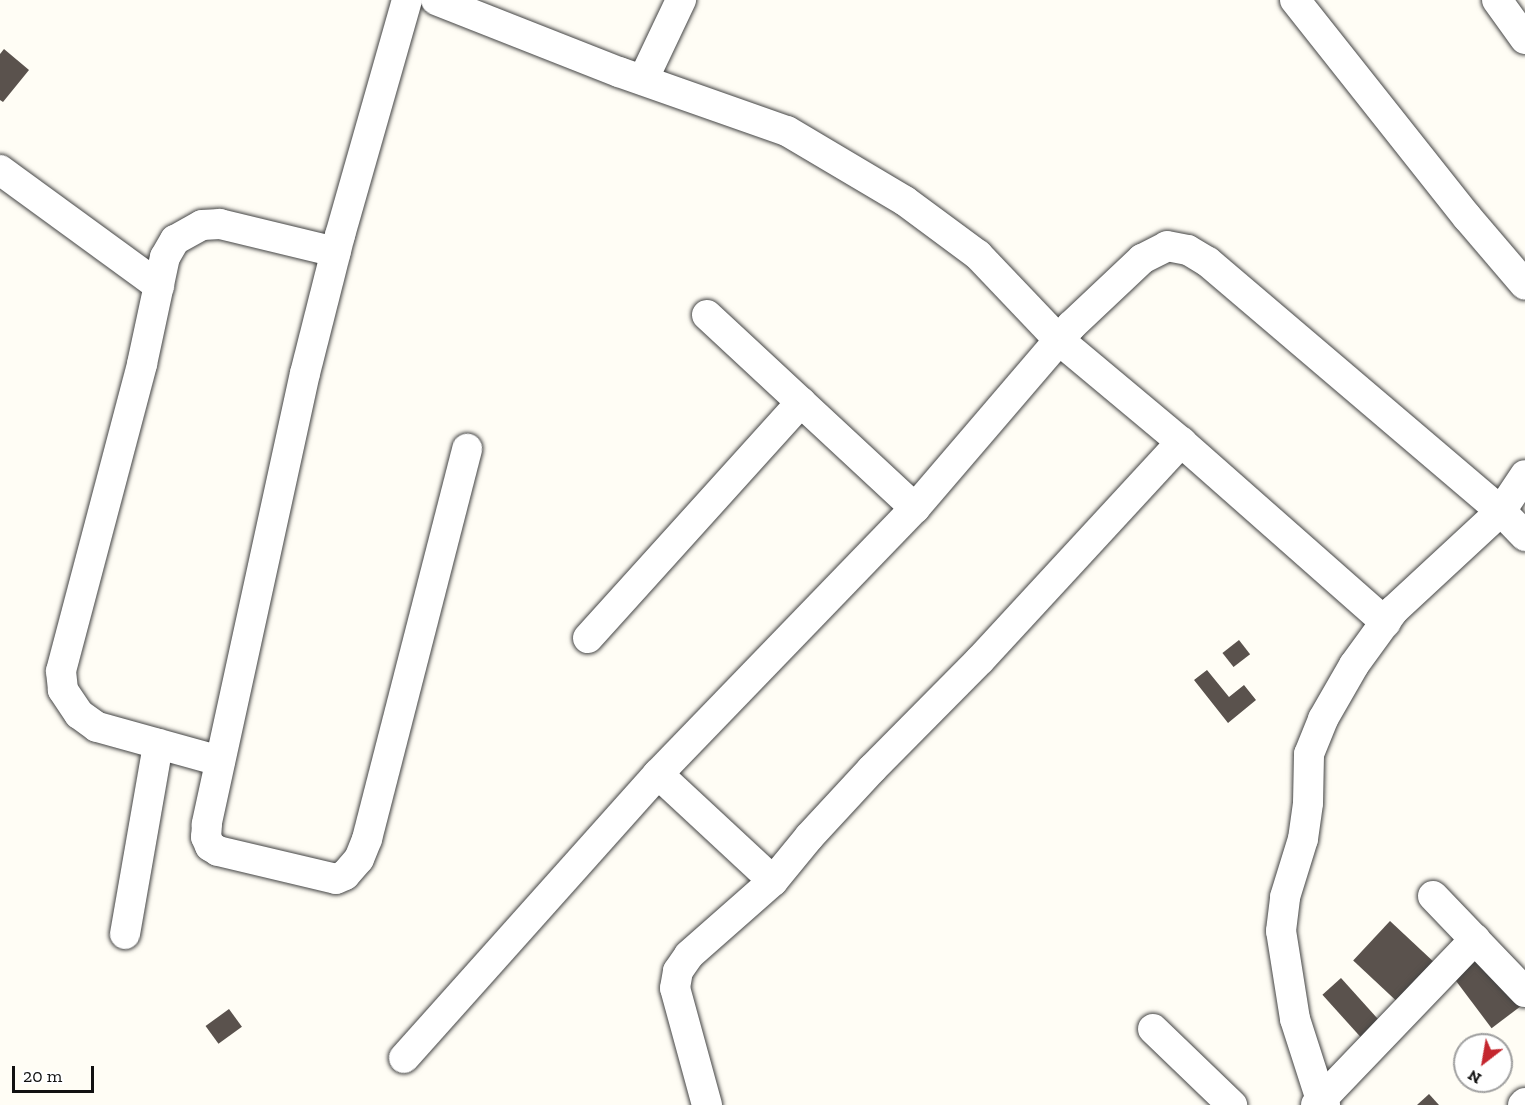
<!DOCTYPE html>
<style>
body{margin:0}
#map{position:relative;width:1525px;height:1105px;overflow:hidden;background:#fffdf5;font-family:"Zilla Slab",serif}
div>[style]{position:absolute}
.building>*{inset:0;background:#5a524d;transform-origin:0 0}
.roads{filter:drop-shadow(0 0 2px #444) drop-shadow(0 0 2px #444)}
.street>*{height:30px;margin:-15px;padding:0 15px;transform-origin:15px;border-radius:15px;background:#fff}
span{translate:-50% -50%;white-space:nowrap;text-align:center;line-height:1.15;-webkit-text-stroke:6px #fff;paint-order:stroke}
.north{position:absolute;left:1453px;top:1033px;width:60px;height:60px;box-sizing:border-box;background:#fff;border:2px solid #a0a0a0;border-radius:50%;rotate:211deg;font-size:16px;font-weight:700;line-height:24px;text-align:center;color:#111}
.north::after{content:'';display:block;margin:auto;width:21px;height:27px;background:#c4262e;clip-path:polygon(50% 0,100% 100%,50% 72%,0 100%)}
.scale{position:absolute;left:12px;top:1066px;width:82px;height:27px;box-sizing:border-box;border:3px solid #111;border-top:0;padding-left:8px;font-size:18px;line-height:21px;white-space:nowrap;color:#111;-webkit-text-stroke:4px #fff;paint-order:stroke}
</style>
<div id="map">
<div class="building">
<div style="clip-path:polygon(4px 49px,29px 70px,3px 102px,0 100px,0 54px)"></div>
<div style="left:1239px;top:640px;width:18px;height:21px;rotate:52deg"></div>
<div style="clip-path:polygon(1207px 670px,1229px 697px,1244px 685px,1256px 700px,1228px 723px,1194px 680px)"></div>
<div style="left:1390px;top:921px;width:64px;height:54px;rotate:43deg"></div>
<div style="left:1486px;top:951px;width:65px;height:42px;rotate:53deg"></div>
<div style="left:1341px;top:978px;width:58px;height:25px;rotate:48deg"></div>
<div style="left:229px;top:1009px;width:22px;height:29px;rotate:54deg"></div>
<div style="clip-path:polygon(1429px 1094px,1439px 1105px,1417px 1105px)"></div>
</div>
<div class="roads">
<div class="street">
<div style="left:407px;top:0;width:244px;rotate:105.9deg"></div>
<div style="left:340px;top:235px;width:142px;rotate:104.2deg"></div>
<div style="left:305px;top:373px;width:462px;rotate:102.3deg"></div>
<div style="left:207px;top:824px;width:13px;rotate:94deg"></div>
<div style="left:206px;top:837px;width:10px;rotate:66deg"></div>
<div style="left:210px;top:846px;width:9px;rotate:32deg"></div>
<div style="left:218px;top:851px;width:121px;rotate:13.3deg"></div>
<div style="left:336px;top:879px;width:10px;rotate:-24deg"></div>
<div style="left:345px;top:875px;width:21px;rotate:-49deg"></div>
<div style="left:359px;top:859px;width:22px;rotate:-68deg"></div>
<div style="left:367px;top:839px;width:403px;rotate:-75.6deg"></div>
<div style="left:436px;top:0;width:197px;rotate:21.5deg"></div>
<div style="left:619px;top:72px;width:178px;rotate:19.4deg"></div>
<div style="left:787px;top:131px;width:137px;rotate:30.7deg"></div>
<div style="left:905px;top:201px;width:91px;rotate:36.5deg"></div>
<div style="left:978px;top:255px;width:117px;rotate:46.4deg"></div>
<div style="left:1059px;top:340px;width:159px;rotate:39.9deg"></div>
<div style="left:1181px;top:442px;width:273px;rotate:41.4deg"></div>
<div style="left:1295px;top:0;width:277px;rotate:51.6deg"></div>
<div style="left:1467px;top:217px;width:89px;rotate:49.5deg"></div>
<div style="left:1497px;top:0;width:48px;rotate:54.3deg"></div>
<div style="left:643px;top:80px;width:89px;rotate:-64.6deg"></div>
<div style="left:0;top:170px;width:197px;rotate:36.1deg"></div>
<div style="left:707px;top:315px;width:284px;rotate:42.9deg"></div>
<div style="left:588px;top:638px;width:318px;rotate:-47.9deg"></div>
<div style="left:220px;top:761px;width:128px;rotate:-164.5deg"></div>
<div style="left:97px;top:727px;width:22px;rotate:-144deg"></div>
<div style="left:79px;top:714px;width:29px;rotate:-124deg"></div>
<div style="left:63px;top:690px;width:19px;rotate:-96deg"></div>
<div style="left:61px;top:671px;width:318px;rotate:-75.2deg"></div>
<div style="left:142px;top:364px;width:109px;rotate:-77.9deg"></div>
<div style="left:165px;top:257px;width:20px;rotate:-60deg"></div>
<div style="left:175px;top:240px;width:31px;rotate:-29deg"></div>
<div style="left:202px;top:225px;width:18px;rotate:-3deg"></div>
<div style="left:220px;top:224px;width:119px;rotate:13.6deg"></div>
<div style="left:658px;top:774px;width:157px;rotate:42.9deg"></div>
<div style="left:1433px;top:896px;width:133px;rotate:46.2deg"></div>
<div style="left:125px;top:934px;width:193px;rotate:-80.1deg"></div>
<div style="left:1153px;top:1029px;width:110px;rotate:43.9deg"></div>
<div style="left:404px;top:1058px;width:381px;rotate:-48.2deg"></div>
<div style="left:658px;top:774px;width:370px;rotate:-46deg"></div>
<div style="left:915px;top:508px;width:240px;rotate:-49.4deg"></div>
<div style="left:1071px;top:326px;width:98px;rotate:-43.3deg"></div>
<div style="left:1142px;top:259px;width:28px;rotate:-27deg"></div>
<div style="left:1167px;top:246px;width:21px;rotate:11deg"></div>
<div style="left:1188px;top:250px;width:23px;rotate:31deg"></div>
<div style="left:1208px;top:262px;width:385px;rotate:40.4deg"></div>
<div style="left:1501px;top:511px;width:35px;rotate:46deg"></div>
<div style="left:707px;top:1105px;width:121px;rotate:-105.3deg"></div>
<div style="left:675px;top:988px;width:17px;rotate:-80deg"></div>
<div style="left:678px;top:971px;width:19px;rotate:-55deg"></div>
<div style="left:689px;top:955px;width:112px;rotate:-41.4deg"></div>
<div style="left:773px;top:881px;width:57px;rotate:-50.7deg"></div>
<div style="left:809px;top:837px;width:93px;rotate:-47.2deg"></div>
<div style="left:872px;top:769px;width:153px;rotate:-45.3deg"></div>
<div style="left:980px;top:660px;width:297px;rotate:-47.3deg"></div>
<div style="left:1316px;top:1105px;width:230px;rotate:-46.2deg"></div>
<div style="left:1325px;top:1105px;width:6px;rotate:-129deg"></div>
<div style="left:1321px;top:1100px;width:85px;rotate:-107.8deg"></div>
<div style="left:1295px;top:1019px;width:89px;rotate:-99deg"></div>
<div style="left:1281px;top:931px;width:34px;rotate:-83deg"></div>
<div style="left:1285px;top:897px;width:61px;rotate:-72.8deg"></div>
<div style="left:1303px;top:839px;width:36px;rotate:-82deg"></div>
<div style="left:1308px;top:803px;width:49px;rotate:-88.8deg"></div>
<div style="left:1309px;top:754px;width:38px;rotate:-68deg"></div>
<div style="left:1323px;top:719px;width:62px;rotate:-60.1deg"></div>
<div style="left:1354px;top:665px;width:68px;rotate:-54deg"></div>
<div style="left:1394px;top:610px;width:146px;rotate:-42.8deg"></div>
<div style="left:1501px;top:511px;width:43px;rotate:-56.3deg"></div>
<div style="left:1523px;top:1105px;width:3px;rotate:-45deg"></div>
</div>
</div>
<div class="north">N</div>
<div class="scale">20 m</div>
</div>
